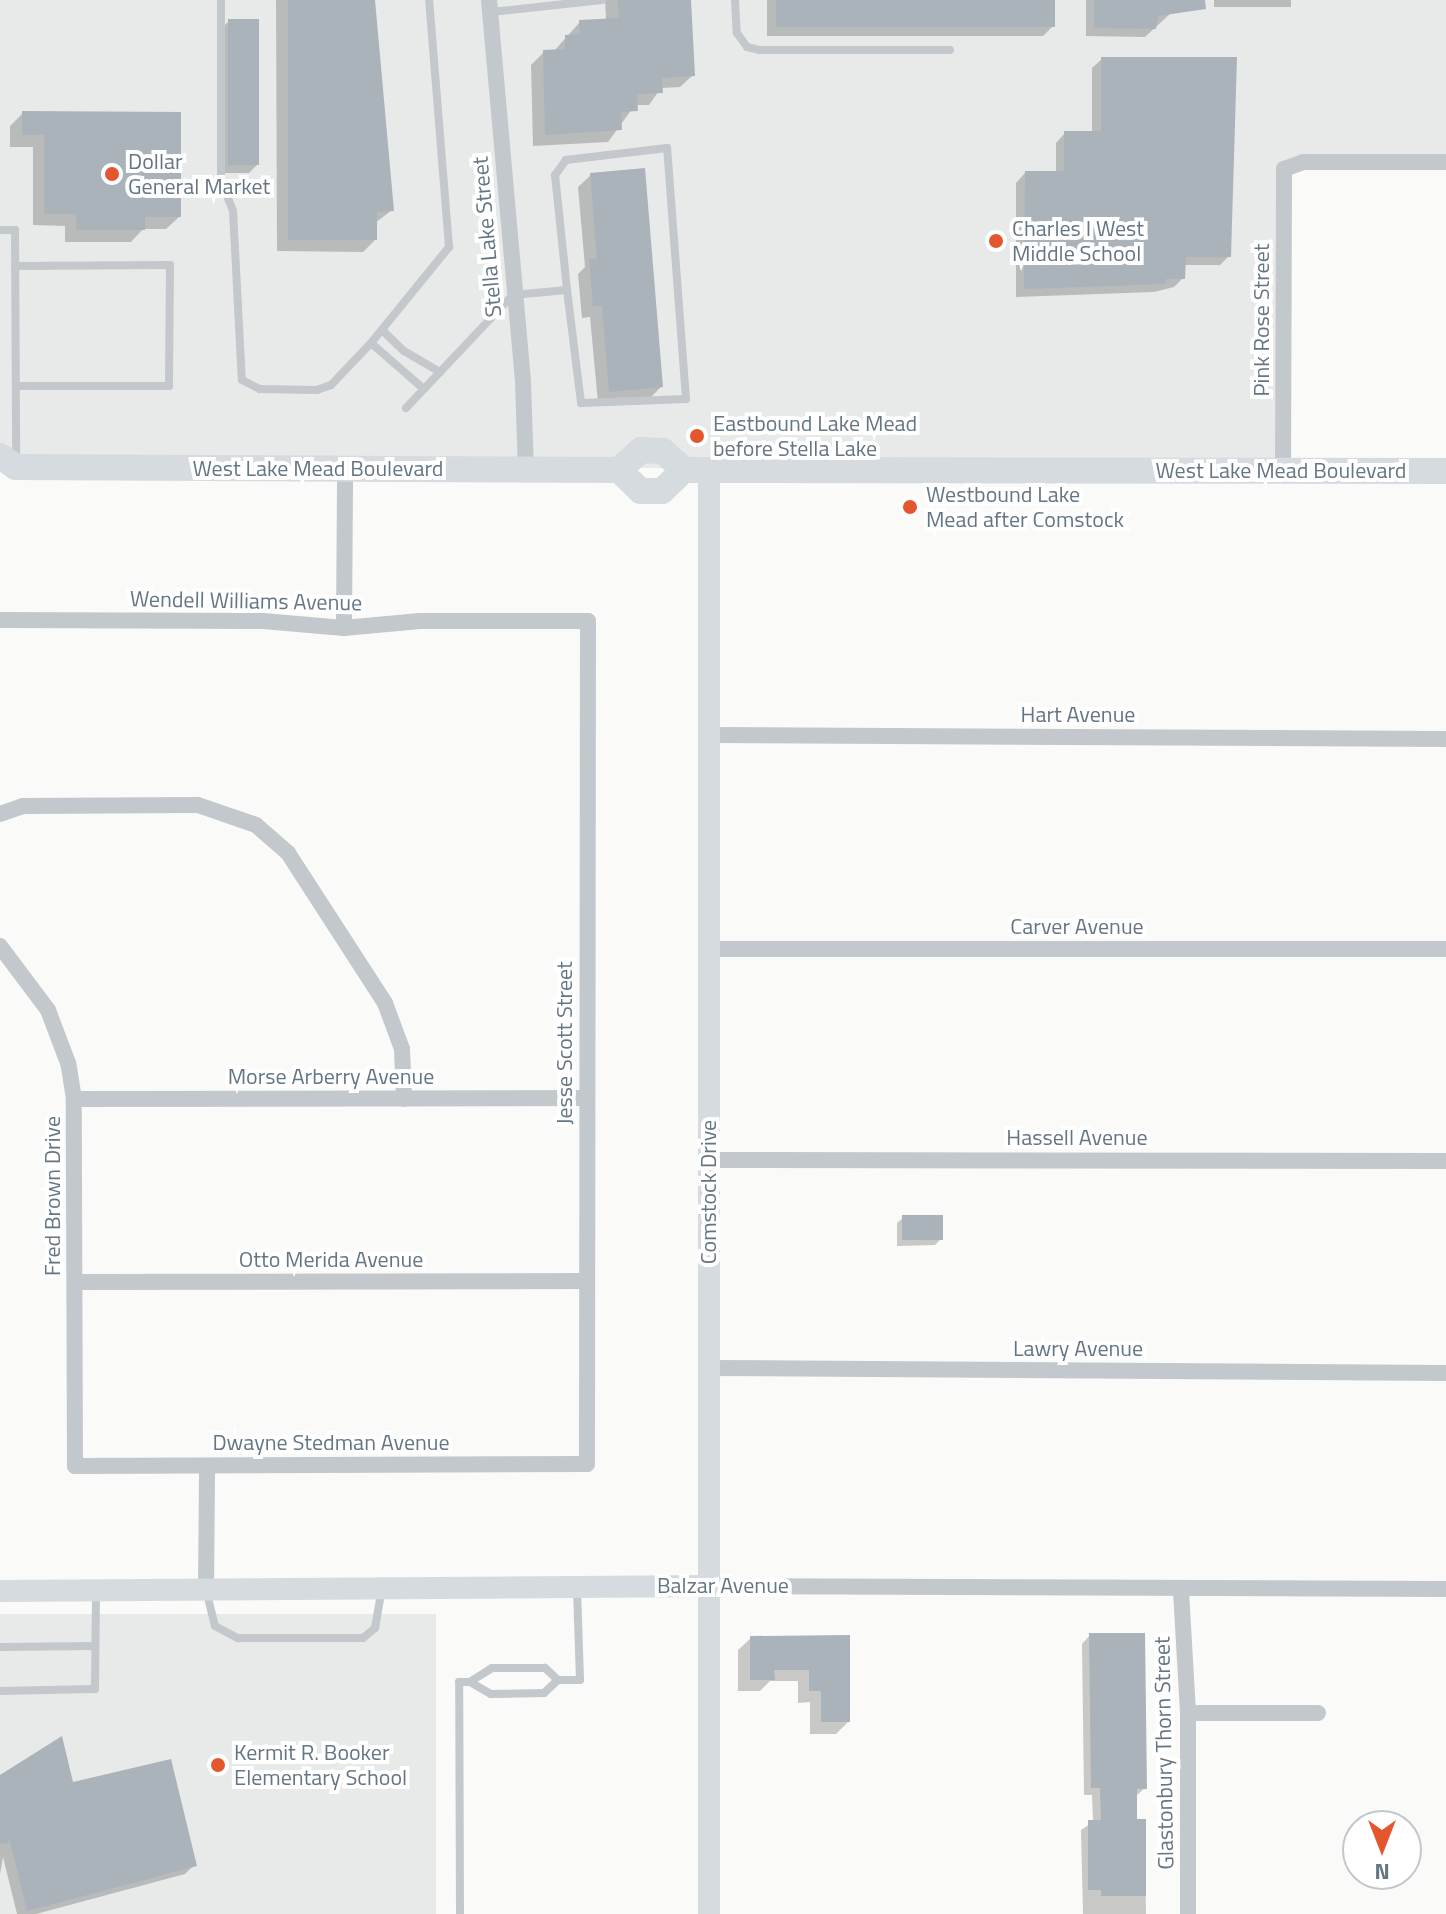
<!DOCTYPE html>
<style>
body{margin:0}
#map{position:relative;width:1446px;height:1914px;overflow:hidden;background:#fafaf8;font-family:"Titillium Web",sans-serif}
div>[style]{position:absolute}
.built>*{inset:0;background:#e8e9e9;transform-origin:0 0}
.shadow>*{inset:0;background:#0003;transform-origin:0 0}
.building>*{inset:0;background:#aab3b9;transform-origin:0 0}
.lane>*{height:8px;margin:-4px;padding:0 4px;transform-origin:4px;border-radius:4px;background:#c3c8cc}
.street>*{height:16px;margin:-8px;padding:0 8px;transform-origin:8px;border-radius:8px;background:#c3c8cc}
.secondary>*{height:22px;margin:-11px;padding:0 11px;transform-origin:11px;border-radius:11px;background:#d6dbdf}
.primary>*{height:26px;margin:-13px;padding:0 13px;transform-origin:13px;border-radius:13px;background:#d6dbdf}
.dots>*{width:22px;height:22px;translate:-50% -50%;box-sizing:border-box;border:4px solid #fff;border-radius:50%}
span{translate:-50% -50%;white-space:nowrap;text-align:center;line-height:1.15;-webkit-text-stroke:8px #fff;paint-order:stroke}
.poi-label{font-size:22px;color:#657683}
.left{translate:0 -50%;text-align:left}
.street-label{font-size:22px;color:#657683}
.north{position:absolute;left:1342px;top:1810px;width:80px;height:80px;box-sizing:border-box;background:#fff;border:2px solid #c1c8cd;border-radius:50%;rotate:180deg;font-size:22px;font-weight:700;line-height:32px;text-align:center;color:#657683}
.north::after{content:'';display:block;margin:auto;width:28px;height:36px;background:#e4572e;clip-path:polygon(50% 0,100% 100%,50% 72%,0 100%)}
</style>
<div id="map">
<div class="built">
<div style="clip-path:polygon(0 0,1446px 0,1446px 162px,1284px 169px,1283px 471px,0 465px)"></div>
<div style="left:0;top:1614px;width:436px;height:300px"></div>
</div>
<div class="shadow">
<div style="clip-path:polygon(276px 0,373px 0,392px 210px,375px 223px,375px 240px,363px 252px,277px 251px)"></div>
<div style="clip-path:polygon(605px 0,687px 0,693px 75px,680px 87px,661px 88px,649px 105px,635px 105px,608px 142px,533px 146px,531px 65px,544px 52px,553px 52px,580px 22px,606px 20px)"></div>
<div style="clip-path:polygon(767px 0,1052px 0,1052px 27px,1043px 36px,767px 36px)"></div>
<div style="clip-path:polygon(1086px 0,1185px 0,1145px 37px,1086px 36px)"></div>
<div style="left:1214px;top:0;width:77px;height:7px"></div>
<div style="clip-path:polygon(229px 21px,258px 164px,249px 173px,221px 173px,220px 30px)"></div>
<div style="clip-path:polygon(1102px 59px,1229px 256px,1220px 265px,1183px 265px,1183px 278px,1174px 287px,1154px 292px,1016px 297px,1016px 183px,1025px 173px,1056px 173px,1056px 143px,1065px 133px,1092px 133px,1092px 68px)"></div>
<div style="clip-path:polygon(23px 113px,179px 217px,166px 229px,143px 229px,131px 242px,65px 242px,65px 226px,33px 225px,33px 147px,10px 147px,10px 126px)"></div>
<div style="clip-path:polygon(591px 175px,661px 387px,649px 399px,598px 403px,590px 317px,582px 318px,578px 274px,585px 267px,578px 187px)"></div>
<div style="clip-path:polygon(903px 1218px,941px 1239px,935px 1245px,897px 1246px,897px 1223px)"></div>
<div style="clip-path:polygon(1090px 1635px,1145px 1788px,1136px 1796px,1135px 1821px,1144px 1821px,1146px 1914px,1083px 1914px,1081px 1830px,1093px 1822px,1092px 1795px,1084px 1795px,1082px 1644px)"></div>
<div style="clip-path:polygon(848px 1637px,848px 1722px,836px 1734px,810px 1734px,810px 1702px,798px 1703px,798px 1681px,770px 1681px,760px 1691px,738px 1691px,738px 1650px,751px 1638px)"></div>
<div style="clip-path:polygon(0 1777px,71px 1785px,194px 1865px,185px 1874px,36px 1914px,17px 1914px,3px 1857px,0 1874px)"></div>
</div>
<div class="building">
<div style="clip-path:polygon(288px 0,375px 0,394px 211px,377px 212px,377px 240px,288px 240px)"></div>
<div style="clip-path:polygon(618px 0,691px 0,695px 76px,662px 78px,663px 93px,637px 94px,638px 111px,621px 112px,622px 130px,545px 135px,543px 50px,565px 49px,565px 35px,580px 34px,579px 20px,619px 18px)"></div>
<div style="left:776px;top:0;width:279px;height:27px"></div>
<div style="clip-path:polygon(1094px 0,1205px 0,1206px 9px,1158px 16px,1156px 29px,1094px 28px)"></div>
<div style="left:228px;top:19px;width:31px;height:146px"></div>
<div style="clip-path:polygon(1101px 57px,1237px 57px,1231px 257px,1186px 257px,1185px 279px,1166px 279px,1166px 284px,1024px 289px,1025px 171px,1064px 171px,1064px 131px,1101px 131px)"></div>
<div style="clip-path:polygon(22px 111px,181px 112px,181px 217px,145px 217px,145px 230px,76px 230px,76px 214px,44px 214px,44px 135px,22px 135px)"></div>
<div style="clip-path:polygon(645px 168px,663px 387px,609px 392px,602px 306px,593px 306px,589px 259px,597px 259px,590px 173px)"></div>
<div style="left:943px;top:1215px;width:25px;height:41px;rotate:90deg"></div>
<div style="clip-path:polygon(1089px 1633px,1145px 1633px,1147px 1789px,1137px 1789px,1137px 1819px,1146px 1819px,1146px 1896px,1101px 1896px,1101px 1890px,1088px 1890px,1088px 1820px,1101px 1820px,1100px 1788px,1091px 1788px)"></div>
<div style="clip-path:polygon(850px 1635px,850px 1722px,821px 1722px,821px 1691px,809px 1691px,809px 1670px,774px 1670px,775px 1680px,750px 1680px,750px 1636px)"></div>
<div style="clip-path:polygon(62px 1736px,73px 1782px,171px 1759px,197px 1866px,27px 1911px,9px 1837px,8px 1844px,0 1843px,0 1775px)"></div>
</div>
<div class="lane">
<div style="left:221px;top:0;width:181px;rotate:90deg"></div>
<div style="left:221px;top:181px;width:32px;rotate:68deg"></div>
<div style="left:233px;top:211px;width:169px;rotate:87deg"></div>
<div style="left:242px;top:380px;width:20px;rotate:27deg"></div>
<div style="left:260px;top:389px;width:57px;rotate:1deg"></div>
<div style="left:317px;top:390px;width:15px;rotate:-20deg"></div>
<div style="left:331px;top:385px;width:58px;rotate:-46.4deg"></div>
<div style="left:371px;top:343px;width:124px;rotate:-50.9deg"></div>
<div style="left:449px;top:247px;width:248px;rotate:-94.6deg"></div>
<div style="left:735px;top:0;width:33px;rotate:87deg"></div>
<div style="left:737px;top:33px;width:17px;rotate:54deg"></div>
<div style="left:747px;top:47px;width:12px;rotate:14deg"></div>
<div style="left:759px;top:50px;width:191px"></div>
<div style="left:491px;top:12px;width:112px;rotate:-6.2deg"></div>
<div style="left:0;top:230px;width:15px"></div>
<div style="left:15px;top:230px;width:229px;rotate:89.7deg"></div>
<div style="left:15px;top:266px;width:155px;rotate:-0.4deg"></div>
<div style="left:170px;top:265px;width:121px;rotate:90.5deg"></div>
<div style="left:169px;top:386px;width:153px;rotate:180deg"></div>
<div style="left:382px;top:330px;width:30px;rotate:44deg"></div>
<div style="left:404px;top:351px;width:42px;rotate:30.3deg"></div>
<div style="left:371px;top:343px;width:70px;rotate:41deg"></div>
<div style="left:406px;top:408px;width:156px;rotate:-46.6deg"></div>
<div style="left:513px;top:295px;width:54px;rotate:-5.3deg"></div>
<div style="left:567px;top:290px;width:114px;rotate:82.9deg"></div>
<div style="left:581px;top:403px;width:105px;rotate:-2.2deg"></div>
<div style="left:686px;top:399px;width:252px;rotate:-94.3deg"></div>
<div style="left:667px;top:148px;width:102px;rotate:173.2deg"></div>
<div style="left:566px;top:160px;width:19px;rotate:126deg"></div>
<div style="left:555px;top:175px;width:116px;rotate:84deg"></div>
<div style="left:206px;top:1590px;width:37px;rotate:76deg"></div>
<div style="left:215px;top:1626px;width:26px;rotate:28deg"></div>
<div style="left:238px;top:1638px;width:125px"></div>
<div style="left:363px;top:1638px;width:16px;rotate:-40deg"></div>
<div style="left:375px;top:1628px;width:40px;rotate:-80deg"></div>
<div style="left:0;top:1647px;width:95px;rotate:-0.6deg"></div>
<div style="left:558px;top:1680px;width:18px;rotate:-137deg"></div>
<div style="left:545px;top:1668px;width:53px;rotate:180deg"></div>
<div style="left:492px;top:1668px;width:26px;rotate:148deg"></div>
<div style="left:470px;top:1682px;width:24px;rotate:30deg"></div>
<div style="left:491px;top:1694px;width:53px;rotate:-1.1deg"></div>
<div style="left:544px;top:1693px;width:19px;rotate:-43deg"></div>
<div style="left:558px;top:1680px;width:22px"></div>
<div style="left:580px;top:1680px;width:92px;rotate:-91.9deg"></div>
<div style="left:0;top:1691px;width:95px;rotate:-1.2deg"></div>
<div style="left:95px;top:1689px;width:96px;rotate:-89.4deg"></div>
<div style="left:460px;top:1914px;width:232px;rotate:-90.2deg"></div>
<div style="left:459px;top:1682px;width:11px"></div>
</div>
<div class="street">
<div style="left:489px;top:0;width:383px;rotate:84.9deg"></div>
<div style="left:523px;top:381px;width:89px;rotate:88.1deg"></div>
<div style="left:1283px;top:471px;width:302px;rotate:-89.8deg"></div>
<div style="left:1284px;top:169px;width:20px;rotate:-20deg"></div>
<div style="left:1303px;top:162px;width:143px"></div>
<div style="left:0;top:620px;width:263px;rotate:0.2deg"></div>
<div style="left:263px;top:621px;width:81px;rotate:4.9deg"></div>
<div style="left:344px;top:628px;width:76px;rotate:-5.3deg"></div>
<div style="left:420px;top:621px;width:168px"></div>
<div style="left:588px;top:621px;width:843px;rotate:90.07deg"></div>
<div style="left:587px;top:1464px;width:512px;rotate:179.78deg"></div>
<div style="left:75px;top:1466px;width:367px;rotate:-90.2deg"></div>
<div style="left:74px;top:1099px;width:36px;rotate:-99deg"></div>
<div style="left:68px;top:1063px;width:57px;rotate:-110.7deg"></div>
<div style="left:48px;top:1010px;width:80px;rotate:-126.9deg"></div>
<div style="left:344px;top:628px;width:158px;rotate:-89.6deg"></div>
<div style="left:709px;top:735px;width:737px;rotate:0.31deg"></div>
<div style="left:0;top:814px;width:24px;rotate:-19deg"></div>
<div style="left:23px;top:806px;width:175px;rotate:-0.3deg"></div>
<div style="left:198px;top:805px;width:61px;rotate:19deg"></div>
<div style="left:256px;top:825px;width:43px;rotate:41.2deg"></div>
<div style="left:288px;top:853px;width:179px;rotate:57.1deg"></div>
<div style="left:385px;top:1003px;width:49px;rotate:69.7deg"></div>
<div style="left:402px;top:1049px;width:50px;rotate:87.7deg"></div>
<div style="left:709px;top:949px;width:737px"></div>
<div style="left:74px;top:1099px;width:513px;rotate:-0.11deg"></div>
<div style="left:709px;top:1160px;width:737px;rotate:0.08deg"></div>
<div style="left:75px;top:1282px;width:512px;rotate:-0.11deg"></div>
<div style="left:709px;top:1368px;width:737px;rotate:0.39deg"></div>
<div style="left:709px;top:1586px;width:737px;rotate:0.23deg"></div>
<div style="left:206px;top:1589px;width:123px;rotate:-89.5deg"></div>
<div style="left:1181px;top:1591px;width:122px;rotate:86.7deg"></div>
<div style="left:1188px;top:1713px;width:201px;rotate:90deg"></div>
<div style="left:1188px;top:1713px;width:130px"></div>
</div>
<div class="secondary">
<div style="left:709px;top:470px;width:1444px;rotate:90deg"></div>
<div style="left:0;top:1591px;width:709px;rotate:-0.4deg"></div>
</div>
<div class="primary">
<div style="left:0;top:456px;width:19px;rotate:35deg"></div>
<div style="left:16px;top:467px;width:603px;rotate:0.29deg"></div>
<div style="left:619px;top:470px;width:30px;rotate:-42deg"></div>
<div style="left:641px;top:450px;width:22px;rotate:3deg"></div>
<div style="left:663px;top:451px;width:28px;rotate:42deg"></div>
<div style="left:619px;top:470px;width:30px;rotate:44deg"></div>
<div style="left:641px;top:491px;width:21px"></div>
<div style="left:662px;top:491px;width:30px;rotate:-44deg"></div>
<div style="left:684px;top:470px;width:762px;rotate:0.08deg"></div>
</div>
<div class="dots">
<div style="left:112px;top:174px;background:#e4572e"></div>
<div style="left:996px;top:241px;background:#e4572e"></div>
<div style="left:697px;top:436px;background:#e4572e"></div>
<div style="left:910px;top:507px;background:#e4572e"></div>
<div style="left:218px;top:1765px;background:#e4572e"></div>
</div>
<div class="poi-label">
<span class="left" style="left:128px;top:174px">Dollar<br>General Market</span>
<span class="left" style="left:1012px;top:241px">Charles I West<br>Middle School</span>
<span class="left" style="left:713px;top:436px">Eastbound Lake Mead<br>before Stella Lake</span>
<span class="left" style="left:926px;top:507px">Westbound Lake<br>Mead after Comstock</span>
<span class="left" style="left:234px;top:1765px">Kermit R. Booker<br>Elementary School</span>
</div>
<div class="street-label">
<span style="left:487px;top:237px;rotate:-95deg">Stella Lake Street</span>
<span style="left:1262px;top:320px;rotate:-90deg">Pink Rose Street</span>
<span style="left:318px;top:469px">West Lake Mead Boulevard</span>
<span style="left:1281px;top:471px">West Lake Mead Boulevard</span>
<span style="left:246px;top:601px;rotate:1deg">Wendell Williams Avenue</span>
<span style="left:1078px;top:715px">Hart Avenue</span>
<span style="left:1077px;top:927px">Carver Avenue</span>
<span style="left:565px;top:1043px;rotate:-90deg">Jesse Scott Street</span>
<span style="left:331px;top:1077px">Morse Arberry Avenue</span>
<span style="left:1077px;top:1138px">Hassell Avenue</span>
<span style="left:709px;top:1192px;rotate:-90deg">Comstock Drive</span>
<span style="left:53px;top:1196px;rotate:-90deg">Fred Brown Drive</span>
<span style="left:331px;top:1260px">Otto Merida Avenue</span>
<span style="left:1078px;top:1349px">Lawry Avenue</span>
<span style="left:331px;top:1443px">Dwayne Stedman Avenue</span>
<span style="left:723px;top:1586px">Balzar Avenue</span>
<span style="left:1164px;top:1753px;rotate:-91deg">Glastonbury Thorn Street</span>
</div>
<div class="north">N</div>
</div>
